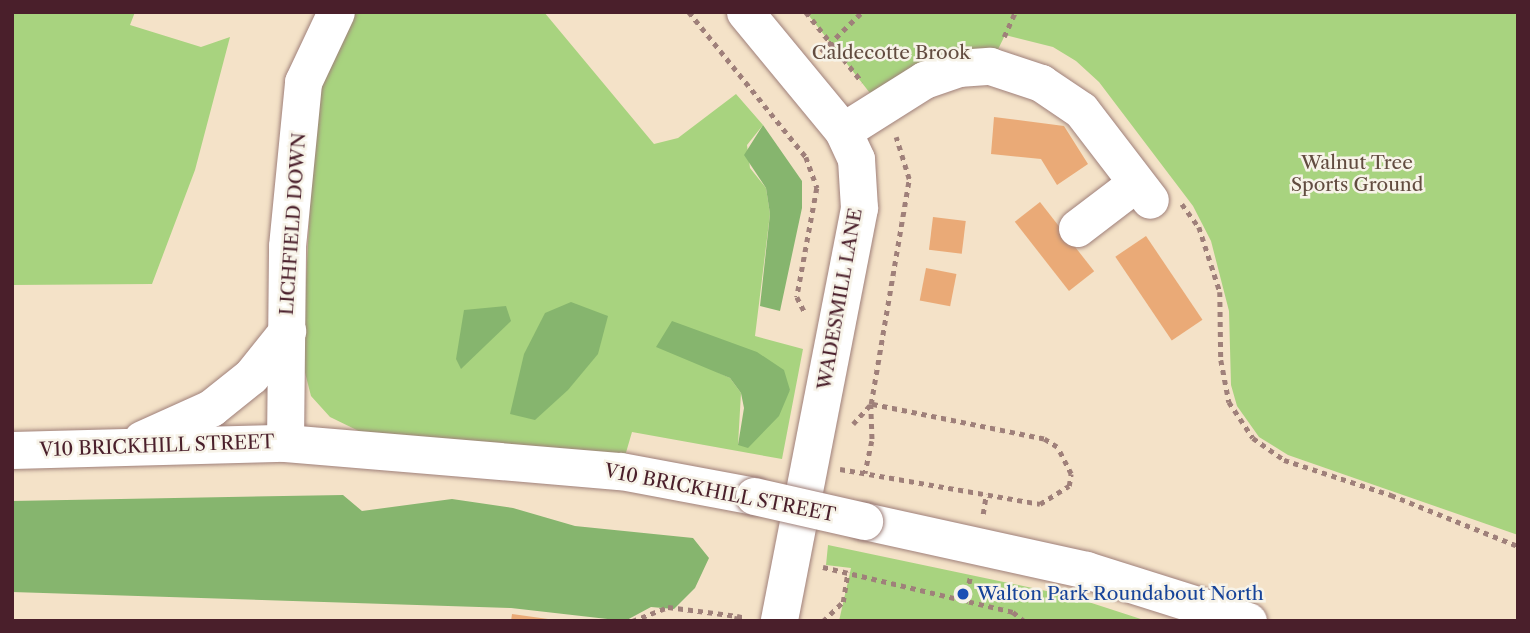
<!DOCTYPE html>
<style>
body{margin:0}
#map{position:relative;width:1530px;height:633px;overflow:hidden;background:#f4e2c8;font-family:"Libre Caslon Text",serif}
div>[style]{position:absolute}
.green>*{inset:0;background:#a8d37f}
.forest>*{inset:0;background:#86b56e}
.building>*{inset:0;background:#eaaa77;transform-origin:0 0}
.path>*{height:4.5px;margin-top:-2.25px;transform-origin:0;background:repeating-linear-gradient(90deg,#9f807a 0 5px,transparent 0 10px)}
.roads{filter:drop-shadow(0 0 2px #9f807a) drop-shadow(0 0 2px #9f807a)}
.minor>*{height:37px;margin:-18.5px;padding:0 18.5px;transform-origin:18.5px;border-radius:18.5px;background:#fff}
.bridges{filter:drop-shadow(0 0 2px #9f807a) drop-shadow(0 0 2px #9f807a)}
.minor-bridge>*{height:37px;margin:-18.5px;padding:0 18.5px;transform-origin:18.5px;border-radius:18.5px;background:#fff}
.dots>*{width:19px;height:19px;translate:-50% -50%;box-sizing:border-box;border:4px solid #f7f3e8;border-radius:50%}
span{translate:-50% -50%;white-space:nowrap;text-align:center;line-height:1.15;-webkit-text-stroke:5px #f7f3e8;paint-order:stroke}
.park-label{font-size:19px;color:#624c40}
.street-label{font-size:19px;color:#4a1f2b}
.transit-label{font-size:19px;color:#164399}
.left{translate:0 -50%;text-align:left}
.frame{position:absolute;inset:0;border:14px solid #4a1f2b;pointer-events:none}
</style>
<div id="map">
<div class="green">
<div style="clip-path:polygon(12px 12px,135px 12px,130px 25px,201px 47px,230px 37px,195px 170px,152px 284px,12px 285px)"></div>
<div style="clip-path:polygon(evenodd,353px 12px,544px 12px,654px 144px,678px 138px,736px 94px,763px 125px,747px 145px,750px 168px,766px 188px,770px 214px,755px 336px,803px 349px,782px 459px,632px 432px,625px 456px,369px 436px,330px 417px,311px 396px,302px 361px,314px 126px,319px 92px,353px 12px,717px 372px,790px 390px,738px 445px,741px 393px,730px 378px,717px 372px)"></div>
<div style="clip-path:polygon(806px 12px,1518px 12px,1518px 535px,1288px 455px,1259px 437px,1237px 406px,1231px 385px,1229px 311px,1211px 241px,1193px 206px,1099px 82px,1076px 61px,1053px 47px,1005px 35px,990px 66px,881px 107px)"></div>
<div style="clip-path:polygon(828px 545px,1070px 596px,1147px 621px,839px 621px,851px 568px,826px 565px)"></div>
</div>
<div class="forest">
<div style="clip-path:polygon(763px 125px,802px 181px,802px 208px,780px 311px,760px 306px,770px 214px,766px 188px,744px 155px)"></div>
<div style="clip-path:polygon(571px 302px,608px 316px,598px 354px,568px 390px,535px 420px,510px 414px,524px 354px,545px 313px)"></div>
<div style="clip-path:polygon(506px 306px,511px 321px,461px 369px,456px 359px,464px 310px)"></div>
<div style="clip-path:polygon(672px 321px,757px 352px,784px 370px,790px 390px,779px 416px,748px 448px,738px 445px,744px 408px,741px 393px,730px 378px,656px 347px)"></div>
<div style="clip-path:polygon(343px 495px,362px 511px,452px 499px,513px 508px,575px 526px,693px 538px,709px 558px,695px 588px,674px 609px,651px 607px,625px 621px,511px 608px,12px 592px,12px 501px)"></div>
</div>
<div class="building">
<div style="clip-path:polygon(994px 117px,1064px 126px,1088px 164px,1057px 185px,1041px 159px,991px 154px)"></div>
<div style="left:1040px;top:202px;width:88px;height:32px;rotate:52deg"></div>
<div style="left:933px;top:217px;width:33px;height:33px;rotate:7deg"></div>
<div style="left:1146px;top:236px;width:101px;height:37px;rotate:56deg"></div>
<div style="left:926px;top:268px;width:31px;height:33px;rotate:11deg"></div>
<div style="clip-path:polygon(512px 614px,548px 619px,548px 621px,511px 621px)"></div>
</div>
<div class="path">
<div style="left:689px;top:12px;width:186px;rotate:51.1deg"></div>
<div style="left:806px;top:157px;width:33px;rotate:70deg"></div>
<div style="left:817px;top:188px;width:111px;rotate:100.4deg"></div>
<div style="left:797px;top:297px;width:16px;rotate:63deg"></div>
<div style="left:806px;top:12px;width:90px;rotate:51.3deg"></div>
<div style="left:1004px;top:37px;width:27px;rotate:-66deg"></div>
<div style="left:821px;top:52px;width:57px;rotate:-44.3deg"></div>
<div style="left:1182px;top:204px;width:29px;rotate:54deg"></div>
<div style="left:1199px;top:227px;width:68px;rotate:72.1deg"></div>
<div style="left:1220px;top:292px;width:68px;rotate:89.2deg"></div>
<div style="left:1221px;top:360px;width:43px;rotate:79.2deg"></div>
<div style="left:1229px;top:402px;width:43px;rotate:56.3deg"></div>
<div style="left:1253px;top:438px;width:38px;rotate:35deg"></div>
<div style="left:1284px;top:460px;width:113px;rotate:18.1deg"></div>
<div style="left:1391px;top:495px;width:137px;rotate:21.9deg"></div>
<div style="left:853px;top:424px;width:27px;rotate:-48deg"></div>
<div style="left:871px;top:404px;width:228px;rotate:-80.4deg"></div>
<div style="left:909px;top:179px;width:44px;rotate:-107.2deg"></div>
<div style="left:840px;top:469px;width:203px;rotate:9.9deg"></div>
<div style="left:1040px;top:504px;width:34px;rotate:-32deg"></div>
<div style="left:1069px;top:486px;width:12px;rotate:-81deg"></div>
<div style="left:1071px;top:474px;width:30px;rotate:-117deg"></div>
<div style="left:1057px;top:447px;width:15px;rotate:-148deg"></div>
<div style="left:1044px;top:439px;width:177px;rotate:-168.6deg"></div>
<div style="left:871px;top:404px;width:37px;rotate:88deg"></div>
<div style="left:872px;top:441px;width:33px;rotate:102deg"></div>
<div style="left:983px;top:514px;width:20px;rotate:-81deg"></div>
<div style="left:823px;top:567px;width:195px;rotate:13.3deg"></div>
<div style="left:1013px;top:612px;width:14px;rotate:39deg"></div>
<div style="left:965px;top:603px;width:26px;rotate:-79deg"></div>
<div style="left:632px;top:621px;width:39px;rotate:-21deg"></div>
<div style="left:668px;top:607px;width:70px;rotate:7.4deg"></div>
<div style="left:736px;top:621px;width:5px;rotate:-79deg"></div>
<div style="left:737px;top:616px;width:9px;rotate:13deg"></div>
<div style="left:823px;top:621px;width:28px;rotate:-44deg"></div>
<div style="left:843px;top:602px;width:30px;rotate:-81deg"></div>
</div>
<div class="roads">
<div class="minor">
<div style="left:745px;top:12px;width:154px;rotate:50.5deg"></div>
<div style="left:843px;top:131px;width:31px;rotate:65deg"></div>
<div style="left:856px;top:159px;width:49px;rotate:86.5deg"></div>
<div style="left:859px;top:208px;width:421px;rotate:101deg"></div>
<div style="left:843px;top:131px;width:96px;rotate:-32.2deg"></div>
<div style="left:924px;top:80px;width:36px;rotate:-19deg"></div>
<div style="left:958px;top:68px;width:32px;rotate:-4deg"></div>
<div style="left:990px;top:66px;width:54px;rotate:18.4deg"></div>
<div style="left:1041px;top:83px;width:48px;rotate:34deg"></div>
<div style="left:1081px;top:110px;width:113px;rotate:52.5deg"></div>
<div style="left:1077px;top:228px;width:74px;rotate:-37.3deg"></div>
<div style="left:142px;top:439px;width:76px;rotate:-24.2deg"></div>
<div style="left:211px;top:408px;width:51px;rotate:-38.7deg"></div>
<div style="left:251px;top:376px;width:58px;rotate:-51.3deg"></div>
<div style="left:285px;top:443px;width:197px;rotate:-89.4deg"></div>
<div style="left:287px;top:246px;width:165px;rotate:-84.4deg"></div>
<div style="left:303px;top:82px;width:77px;rotate:-64.8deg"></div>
<div style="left:12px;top:450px;width:273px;rotate:-1.5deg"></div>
<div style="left:285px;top:443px;width:337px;rotate:4.8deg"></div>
<div style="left:621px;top:471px;width:135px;rotate:10.6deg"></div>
<div style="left:864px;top:521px;width:227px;rotate:12.4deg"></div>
<div style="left:1086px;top:570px;width:170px;rotate:17.5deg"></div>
</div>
</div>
<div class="bridges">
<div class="minor-bridge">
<div style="left:754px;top:496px;width:113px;rotate:12.8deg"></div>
</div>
</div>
<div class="dots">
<div style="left:963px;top:594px;background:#1a4fb4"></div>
</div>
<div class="park-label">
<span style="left:891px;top:53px">Caldecotte Brook</span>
<span style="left:1357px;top:174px">Walnut Tree<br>Sports Ground</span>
</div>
<div class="street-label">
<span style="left:293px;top:224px;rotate:-86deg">LICHFIELD DOWN</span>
<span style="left:840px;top:299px;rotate:-80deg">WADESMILL LANE</span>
<span style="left:157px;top:446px;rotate:-2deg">V10 BRICKHILL STREET</span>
<span style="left:720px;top:493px;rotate:11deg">V10 BRICKHILL STREET</span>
</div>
<div class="transit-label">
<span class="left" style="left:977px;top:594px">Walton Park Roundabout North</span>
</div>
<div class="frame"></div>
</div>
